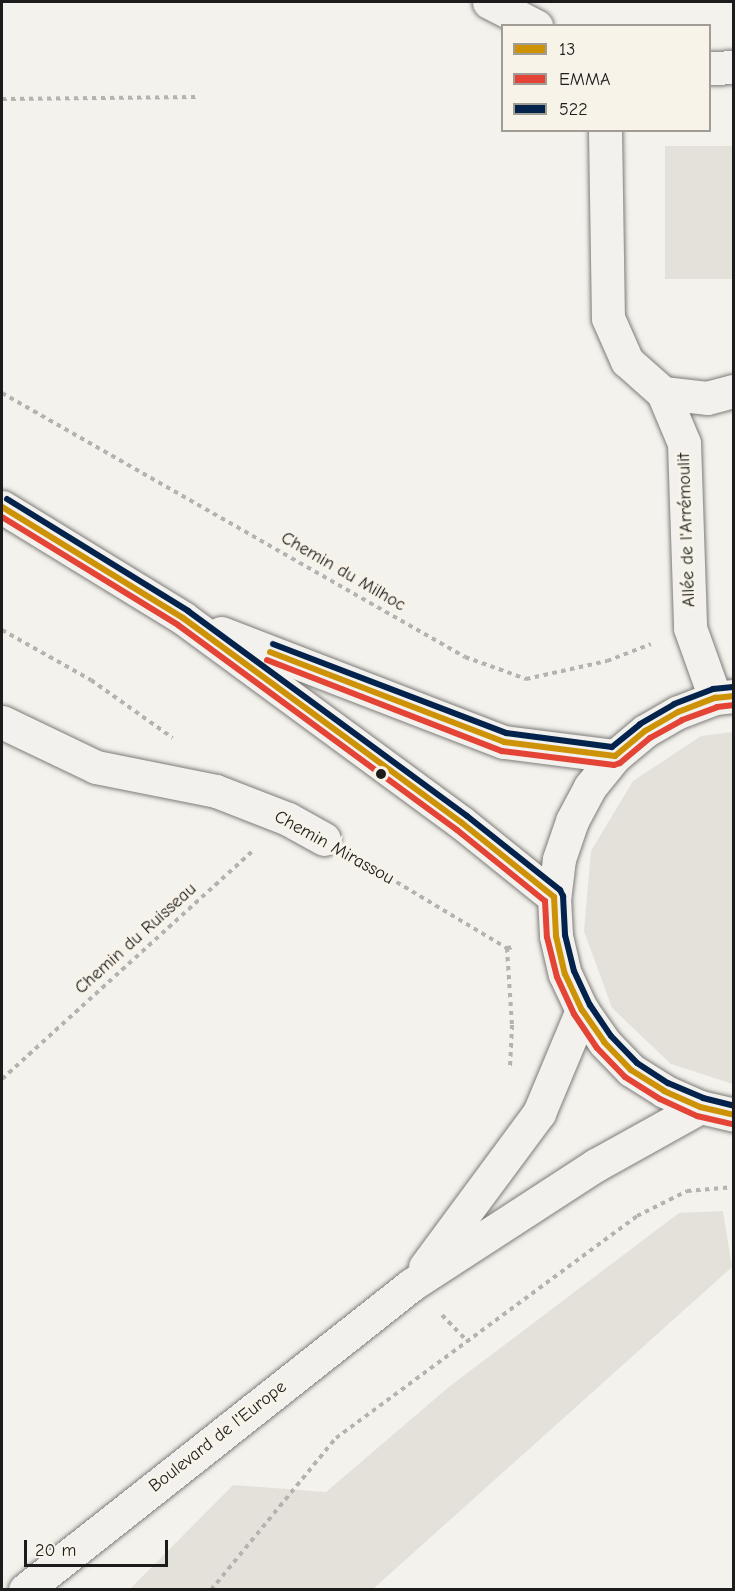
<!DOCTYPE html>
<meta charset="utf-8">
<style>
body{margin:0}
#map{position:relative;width:735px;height:1591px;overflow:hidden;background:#f4f2ec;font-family:"Comic Neue",sans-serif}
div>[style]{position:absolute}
.green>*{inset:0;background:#e4e1da;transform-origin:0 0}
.path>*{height:4px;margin-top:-2px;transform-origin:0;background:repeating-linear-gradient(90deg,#b4b3b0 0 4.5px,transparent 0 9px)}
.roads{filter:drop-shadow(0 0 2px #7d7c7a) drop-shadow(0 0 2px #7d7c7a)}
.minor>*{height:33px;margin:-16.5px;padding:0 16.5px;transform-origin:16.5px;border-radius:16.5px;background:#f2f1ed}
.secondary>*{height:33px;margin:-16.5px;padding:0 16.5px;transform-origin:16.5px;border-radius:16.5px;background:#f2f1ed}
.primary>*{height:33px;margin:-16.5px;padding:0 16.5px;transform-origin:16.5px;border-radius:16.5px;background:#f2f1ed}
.bus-1>*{height:6px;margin:-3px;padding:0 3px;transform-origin:3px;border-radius:3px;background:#cd9206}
.bus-2>*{height:6px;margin:-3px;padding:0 3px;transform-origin:3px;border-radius:3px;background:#e44436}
.bus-3>*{height:6px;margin:-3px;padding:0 3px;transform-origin:3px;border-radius:3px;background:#03224c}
.dots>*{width:16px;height:16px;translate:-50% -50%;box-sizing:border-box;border:3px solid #f7f3e8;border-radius:50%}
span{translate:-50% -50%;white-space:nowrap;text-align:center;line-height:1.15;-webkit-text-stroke:6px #f7f3e8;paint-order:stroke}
.street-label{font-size:18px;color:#1c1c1c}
.frame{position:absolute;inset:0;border:3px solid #1c1c1c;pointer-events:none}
.legend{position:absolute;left:501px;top:24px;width:210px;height:108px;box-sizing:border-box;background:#f7f3e8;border:2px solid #9f9d96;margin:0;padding:8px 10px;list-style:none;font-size:18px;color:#1c1c1c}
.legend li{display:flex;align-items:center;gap:12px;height:30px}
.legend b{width:30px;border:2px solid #9f9d96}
.scale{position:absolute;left:24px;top:1540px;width:144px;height:27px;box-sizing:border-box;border:3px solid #1c1c1c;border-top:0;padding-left:8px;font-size:18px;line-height:21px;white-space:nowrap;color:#1c1c1c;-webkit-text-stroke:4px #f7f3e8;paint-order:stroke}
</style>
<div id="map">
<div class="green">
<div style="left:733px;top:146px;width:133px;height:68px;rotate:90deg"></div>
<div style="clip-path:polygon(733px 732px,734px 732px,733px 1084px,671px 1064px,612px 1008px,584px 931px,591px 851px,633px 781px,701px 736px)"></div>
<div style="clip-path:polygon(723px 1211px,732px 1267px,373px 1589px,130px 1589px,233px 1485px,326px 1492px,450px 1386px,679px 1213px)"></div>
</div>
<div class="path">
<div style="left:2px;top:99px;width:195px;rotate:-0.6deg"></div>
<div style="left:2px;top:393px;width:533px;rotate:29.69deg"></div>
<div style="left:465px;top:657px;width:65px;rotate:19.8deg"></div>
<div style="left:526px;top:679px;width:83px;rotate:-12.5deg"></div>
<div style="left:607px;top:661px;width:47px;rotate:-21.1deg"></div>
<div style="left:2px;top:630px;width:102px;rotate:29.3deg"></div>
<div style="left:91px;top:680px;width:100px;rotate:35.3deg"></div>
<div style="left:358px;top:859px;width:174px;rotate:30.9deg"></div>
<div style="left:507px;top:948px;width:8px;rotate:-7deg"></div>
<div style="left:507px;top:948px;width:77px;rotate:86.3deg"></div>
<div style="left:512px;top:1025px;width:42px;rotate:92.7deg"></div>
<div style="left:2px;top:1079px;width:341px;rotate:-42.3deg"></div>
<div style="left:442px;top:1315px;width:37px;rotate:46deg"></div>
<div style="left:211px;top:1590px;width:197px;rotate:-50.6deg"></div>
<div style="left:336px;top:1438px;width:374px;rotate:-36.4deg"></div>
<div style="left:637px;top:1216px;width:56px;rotate:-26.6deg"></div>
<div style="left:687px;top:1191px;width:47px;rotate:-4.9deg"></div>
</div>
<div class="roads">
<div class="minor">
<div style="left:489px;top:2px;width:53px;rotate:27.1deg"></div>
<div style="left:710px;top:68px;width:24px;rotate:-2deg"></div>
<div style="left:605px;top:130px;width:188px;rotate:89.1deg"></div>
<div style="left:608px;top:318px;width:47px;rotate:66.2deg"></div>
<div style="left:627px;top:361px;width:48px;rotate:41.6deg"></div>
<div style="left:663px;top:393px;width:54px;rotate:67.2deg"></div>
<div style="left:684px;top:443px;width:185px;rotate:88.1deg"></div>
<div style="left:690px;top:628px;width:74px;rotate:70.3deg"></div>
<div style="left:663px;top:393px;width:44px;rotate:6.5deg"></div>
<div style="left:707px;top:398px;width:28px;rotate:-15deg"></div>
<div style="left:2px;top:722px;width:104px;rotate:25.6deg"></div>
<div style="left:96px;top:767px;width:122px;rotate:11.3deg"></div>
<div style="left:216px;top:791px;width:77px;rotate:21.3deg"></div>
<div style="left:288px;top:819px;width:41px;rotate:29.1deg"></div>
</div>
<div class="secondary">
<div style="left:2px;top:507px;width:212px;rotate:31.5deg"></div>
<div style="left:183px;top:618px;width:346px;rotate:36.3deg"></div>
<div style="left:462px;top:823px;width:118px;rotate:38.8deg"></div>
<div style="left:221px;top:633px;width:303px;rotate:21.1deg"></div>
<div style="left:504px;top:742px;width:112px;rotate:7.2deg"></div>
</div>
<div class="primary">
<div style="left:734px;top:696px;width:19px;rotate:174deg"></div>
<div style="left:715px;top:698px;width:40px;rotate:159deg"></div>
<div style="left:678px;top:712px;width:38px;rotate:150deg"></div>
<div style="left:645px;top:731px;width:39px;rotate:140deg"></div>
<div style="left:615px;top:756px;width:40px;rotate:129deg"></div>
<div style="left:590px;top:787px;width:38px;rotate:118deg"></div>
<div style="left:572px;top:821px;width:40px;rotate:108.9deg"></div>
<div style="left:559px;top:859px;width:38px;rotate:97deg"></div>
<div style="left:554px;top:897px;width:39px;rotate:87deg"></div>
<div style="left:556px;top:936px;width:39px;rotate:77deg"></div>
<div style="left:565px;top:974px;width:40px;rotate:65deg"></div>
<div style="left:582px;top:1010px;width:39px;rotate:55deg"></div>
<div style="left:604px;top:1042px;width:39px;rotate:46deg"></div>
<div style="left:631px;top:1070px;width:39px;rotate:32deg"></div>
<div style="left:664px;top:1091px;width:39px;rotate:24deg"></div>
<div style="left:700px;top:1107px;width:35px;rotate:13deg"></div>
<div style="left:425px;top:1267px;width:192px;rotate:-53.5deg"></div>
<div style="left:539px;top:1113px;width:112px;rotate:-67.3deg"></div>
<div style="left:25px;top:1590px;width:492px;rotate:-38.3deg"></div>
<div style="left:411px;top:1285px;width:221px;rotate:-33deg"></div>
<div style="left:596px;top:1165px;width:119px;rotate:-29.1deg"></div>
</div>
</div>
<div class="bus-1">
<div style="left:2px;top:507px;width:212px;rotate:31.5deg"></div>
<div style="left:183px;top:618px;width:346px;rotate:36.3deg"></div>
<div style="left:462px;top:823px;width:118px;rotate:38.8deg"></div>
<div style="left:554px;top:897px;width:39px;rotate:87deg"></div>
<div style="left:556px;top:936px;width:39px;rotate:77deg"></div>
<div style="left:565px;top:974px;width:40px;rotate:65deg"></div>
<div style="left:582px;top:1010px;width:39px;rotate:55deg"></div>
<div style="left:604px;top:1042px;width:39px;rotate:46deg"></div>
<div style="left:631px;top:1070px;width:39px;rotate:32deg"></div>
<div style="left:664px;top:1091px;width:39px;rotate:24deg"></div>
<div style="left:700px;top:1107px;width:35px;rotate:13deg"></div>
<div style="left:270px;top:652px;width:251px;rotate:21deg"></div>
<div style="left:504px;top:742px;width:112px;rotate:7.2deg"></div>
<div style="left:615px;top:756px;width:39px;rotate:-40deg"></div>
<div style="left:645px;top:731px;width:38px;rotate:-30deg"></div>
<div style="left:678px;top:712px;width:40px;rotate:-21deg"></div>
<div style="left:715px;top:698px;width:19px;rotate:-6deg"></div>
</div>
<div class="bus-2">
<div style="left:2px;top:517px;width:206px;rotate:31.5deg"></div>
<div style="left:178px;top:625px;width:346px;rotate:36.3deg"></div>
<div style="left:457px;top:830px;width:113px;rotate:38.9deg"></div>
<div style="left:545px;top:901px;width:36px;rotate:87deg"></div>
<div style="left:547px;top:937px;width:41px;rotate:76deg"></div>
<div style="left:557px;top:977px;width:41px;rotate:65.3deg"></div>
<div style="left:574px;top:1014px;width:41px;rotate:55.9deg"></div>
<div style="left:597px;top:1048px;width:40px;rotate:46deg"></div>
<div style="left:625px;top:1077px;width:41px;rotate:32.2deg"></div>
<div style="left:660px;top:1099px;width:41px;rotate:24.7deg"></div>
<div style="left:697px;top:1116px;width:36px;rotate:13deg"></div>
<div style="left:267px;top:660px;width:252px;rotate:21.2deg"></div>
<div style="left:502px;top:751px;width:113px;rotate:7.1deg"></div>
<div style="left:614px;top:765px;width:6px;rotate:-18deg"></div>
<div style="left:620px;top:763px;width:39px;rotate:-40deg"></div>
<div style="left:650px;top:738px;width:37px;rotate:-29deg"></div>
<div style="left:682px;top:720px;width:37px;rotate:-20deg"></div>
<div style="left:717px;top:707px;width:17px;rotate:-7deg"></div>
</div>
<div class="bus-3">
<div style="left:7px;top:499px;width:213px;rotate:31.7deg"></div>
<div style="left:188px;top:611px;width:346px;rotate:36.3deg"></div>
<div style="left:467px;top:816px;width:119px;rotate:38.5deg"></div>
<div style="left:560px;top:890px;width:7px;rotate:63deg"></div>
<div style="left:563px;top:896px;width:39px;rotate:87deg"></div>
<div style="left:565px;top:935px;width:37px;rotate:76deg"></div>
<div style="left:574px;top:971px;width:38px;rotate:65deg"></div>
<div style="left:590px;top:1005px;width:37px;rotate:56deg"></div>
<div style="left:611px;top:1036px;width:37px;rotate:46deg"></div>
<div style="left:637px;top:1063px;width:37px;rotate:33deg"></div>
<div style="left:668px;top:1083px;width:38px;rotate:23deg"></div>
<div style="left:703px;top:1098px;width:32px;rotate:14deg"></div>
<div style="left:273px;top:644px;width:249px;rotate:20.9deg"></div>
<div style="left:506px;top:733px;width:107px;rotate:7.5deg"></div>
<div style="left:612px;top:747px;width:36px;rotate:-39deg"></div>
<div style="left:640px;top:724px;width:39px;rotate:-30deg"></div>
<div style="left:674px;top:704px;width:42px;rotate:-21deg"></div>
<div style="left:713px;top:689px;width:20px;rotate:-6deg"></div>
</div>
<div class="dots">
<div style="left:381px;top:774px;background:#1c1c1c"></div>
</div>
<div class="street-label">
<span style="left:687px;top:530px;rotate:-92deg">Allée de l'Arrémoulit</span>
<span style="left:343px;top:572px;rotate:30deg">Chemin du Milhoc</span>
<span style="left:334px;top:848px;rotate:29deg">Chemin Mirassou</span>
<span style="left:136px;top:939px;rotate:-42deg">Chemin du Ruisseau</span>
<span style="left:218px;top:1437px;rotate:-38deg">Boulevard de l'Europe</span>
</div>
<div class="frame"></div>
<ul class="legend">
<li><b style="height:8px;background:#cd9206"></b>13</li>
<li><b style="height:8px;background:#e44436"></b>EMMA</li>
<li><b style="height:8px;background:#03224c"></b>522</li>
</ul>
<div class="scale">20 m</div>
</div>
